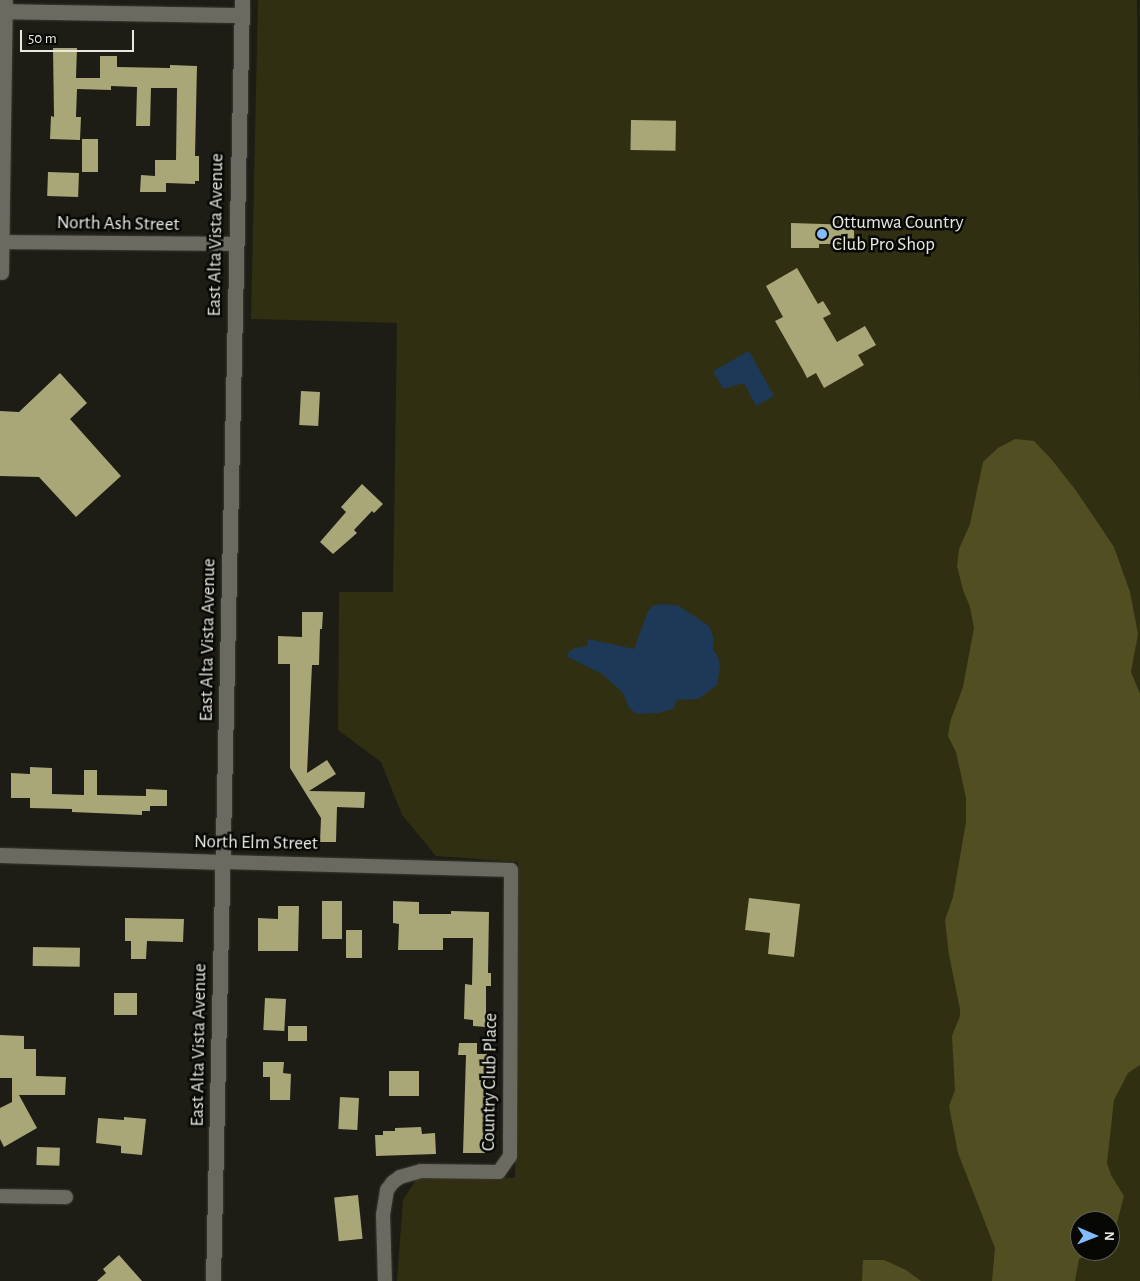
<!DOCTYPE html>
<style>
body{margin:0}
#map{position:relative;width:1140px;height:1281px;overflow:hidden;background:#1d1c15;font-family:"Alegreya Sans",sans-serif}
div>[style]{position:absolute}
.green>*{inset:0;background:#302f11}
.forest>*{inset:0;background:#514e22}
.water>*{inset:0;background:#1d3957}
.building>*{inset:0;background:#a9a778;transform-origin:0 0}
.roads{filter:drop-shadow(0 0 1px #393934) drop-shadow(0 0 1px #393934)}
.minor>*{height:14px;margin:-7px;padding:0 7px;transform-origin:7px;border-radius:7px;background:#6b6a61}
.tertiary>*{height:15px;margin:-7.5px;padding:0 7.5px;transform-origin:7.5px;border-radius:7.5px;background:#6b6a61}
.secondary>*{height:15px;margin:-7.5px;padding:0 7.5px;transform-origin:7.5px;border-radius:7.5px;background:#6b6a61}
.dots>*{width:14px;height:14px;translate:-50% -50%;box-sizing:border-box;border:2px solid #070704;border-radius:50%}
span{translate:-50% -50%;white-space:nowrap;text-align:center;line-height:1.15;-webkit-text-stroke:5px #070704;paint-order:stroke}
.poi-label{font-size:19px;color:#e9e9e4}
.left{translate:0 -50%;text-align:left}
.street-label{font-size:19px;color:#e9e9e4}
.north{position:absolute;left:1070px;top:1211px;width:50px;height:50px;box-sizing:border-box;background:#070704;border:1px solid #61615e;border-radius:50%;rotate:91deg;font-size:14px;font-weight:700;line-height:20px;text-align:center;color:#e9e9e4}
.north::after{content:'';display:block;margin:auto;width:18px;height:22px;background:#84bcfb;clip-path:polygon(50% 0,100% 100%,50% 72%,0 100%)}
.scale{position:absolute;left:20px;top:30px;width:114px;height:22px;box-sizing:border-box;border:2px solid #e9e9e4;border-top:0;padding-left:6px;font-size:15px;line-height:18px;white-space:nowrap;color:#e9e9e4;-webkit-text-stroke:4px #070704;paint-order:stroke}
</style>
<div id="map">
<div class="green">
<div style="clip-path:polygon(evenodd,258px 0,1137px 0,1140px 404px,1140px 1281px,397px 1281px,403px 1200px,418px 1177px,445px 1175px,515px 1178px,518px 862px,436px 856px,402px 815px,381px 762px,338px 730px,339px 592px,393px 592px,397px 323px,251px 319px,258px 0,1080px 1221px,1110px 1221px,1110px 1251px,1080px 1251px,1080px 1221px)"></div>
</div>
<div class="forest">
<div style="clip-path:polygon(1015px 439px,1034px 441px,1052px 460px,1077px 492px,1114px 547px,1130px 592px,1138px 634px,1131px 672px,1140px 694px,1140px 1065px,1128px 1073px,1114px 1100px,1107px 1163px,1111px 1175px,1124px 1196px,1112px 1242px,1110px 1244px,1110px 1221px,1080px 1221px,1080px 1251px,1105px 1251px,1103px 1254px,1094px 1253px,1079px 1259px,1075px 1281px,992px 1281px,995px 1248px,958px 1153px,949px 1106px,955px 1090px,952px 1036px,960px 1016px,960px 1009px,949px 955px,945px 920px,953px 897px,966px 822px,966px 798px,956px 752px,948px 736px,950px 722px,963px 687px,974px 628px,970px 607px,963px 590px,957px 566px,959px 549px,970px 524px,983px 462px,998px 448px)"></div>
<div style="clip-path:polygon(863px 1260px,884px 1260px,906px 1270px,921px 1281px,862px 1281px)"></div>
</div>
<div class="water">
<div style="clip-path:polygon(749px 351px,774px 396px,756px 406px,744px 383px,723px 389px,713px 371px)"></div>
<div style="clip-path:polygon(665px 604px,679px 606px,709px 626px,714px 638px,713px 650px,718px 656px,720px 667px,717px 685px,698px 699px,677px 700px,673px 709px,658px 713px,637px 714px,629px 708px,623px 693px,602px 674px,568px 657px,567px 653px,575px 648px,587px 646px,588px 639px,634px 649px,648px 611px,654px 605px)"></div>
</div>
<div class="building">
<div style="clip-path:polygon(53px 48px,77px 48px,76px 78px,100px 78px,100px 56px,117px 56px,117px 67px,170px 68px,170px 65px,197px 66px,195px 156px,199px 156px,199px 181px,195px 181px,195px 184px,166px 183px,166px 192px,140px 192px,141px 175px,155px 176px,155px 160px,176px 160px,177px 88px,151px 88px,150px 126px,136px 126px,137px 87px,111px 86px,111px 90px,77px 89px,76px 117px,81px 117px,80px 140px,50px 139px,51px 116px,54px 117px)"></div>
<div style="left:631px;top:120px;width:45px;height:30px;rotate:1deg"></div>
<div style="left:82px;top:139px;width:16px;height:33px"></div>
<div style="left:48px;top:172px;width:31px;height:24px;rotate:2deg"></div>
<div style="clip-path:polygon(791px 223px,854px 225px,854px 244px,819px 244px,819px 248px,791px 248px)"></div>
<div style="clip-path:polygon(797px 268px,818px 304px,823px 301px,831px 314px,823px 318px,837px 342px,865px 326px,876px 345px,858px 355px,864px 365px,824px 388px,816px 373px,807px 378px,803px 370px,775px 321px,783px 317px,766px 286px)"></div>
<div style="clip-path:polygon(60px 373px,87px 403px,70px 419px,121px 476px,76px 517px,39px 477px,0 476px,0 411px,19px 412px)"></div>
<div style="left:301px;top:391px;width:19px;height:34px;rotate:3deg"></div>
<div style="clip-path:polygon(362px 484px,383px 504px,374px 513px,372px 511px,354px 530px,357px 533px,333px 554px,320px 542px,346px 512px,341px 507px)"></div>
<div style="clip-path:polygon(302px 612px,323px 612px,322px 629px,320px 629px,319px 665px,312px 665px,307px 773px,327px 760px,336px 774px,309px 791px,365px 792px,364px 808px,337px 807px,336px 842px,320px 842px,321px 818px,290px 768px,290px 664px,278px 664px,278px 636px,302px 637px)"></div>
<div style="clip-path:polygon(30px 767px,52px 768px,52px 794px,84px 795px,84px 770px,97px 770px,97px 795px,146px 796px,146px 789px,167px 790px,167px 806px,150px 806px,150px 811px,142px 811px,142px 815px,72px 812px,72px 809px,30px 808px,30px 798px,11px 798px,11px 773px,30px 774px)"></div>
<div style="clip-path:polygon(749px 898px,800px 904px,794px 957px,768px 954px,770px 933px,745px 930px)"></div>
<div style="left:322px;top:901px;width:20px;height:38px"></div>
<div style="clip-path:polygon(393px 901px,419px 902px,419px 914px,451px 914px,451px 911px,489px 912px,488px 973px,491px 973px,491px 986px,486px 986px,486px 1027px,473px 1026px,473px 1020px,464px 1019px,465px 984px,472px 985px,473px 938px,443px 938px,443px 950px,398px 950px,399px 924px,393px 923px)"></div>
<div style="clip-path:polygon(278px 906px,299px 906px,298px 951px,258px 951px,258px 918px,278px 919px)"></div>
<div style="clip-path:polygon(125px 918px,184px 919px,183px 942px,147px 941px,146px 959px,131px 959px,131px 941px,125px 941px)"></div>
<div style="left:346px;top:930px;width:16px;height:28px"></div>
<div style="left:33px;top:947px;width:47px;height:19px;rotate:1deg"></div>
<div style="left:114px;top:993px;width:23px;height:22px"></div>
<div style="left:265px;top:998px;width:21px;height:32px;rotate:3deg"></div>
<div style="left:288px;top:1026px;width:19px;height:15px"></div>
<div style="clip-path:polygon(0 1035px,24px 1036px,24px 1049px,36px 1049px,36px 1076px,66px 1077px,65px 1095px,19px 1095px,37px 1128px,4px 1147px,0 1139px,0 1108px,12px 1102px,12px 1078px,0 1078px)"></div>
<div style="clip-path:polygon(459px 1043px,477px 1043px,477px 1054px,487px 1054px,485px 1153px,463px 1153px,466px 1055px,458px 1055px)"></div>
<div style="clip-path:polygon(263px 1062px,284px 1062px,283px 1073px,291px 1074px,290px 1100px,270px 1100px,270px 1077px,263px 1077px)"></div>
<div style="left:389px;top:1071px;width:30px;height:25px"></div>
<div style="left:340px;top:1097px;width:19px;height:32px;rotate:3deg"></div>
<div style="clip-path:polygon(124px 1117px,146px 1119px,142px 1155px,121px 1153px,121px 1146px,96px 1143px,98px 1118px,124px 1120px)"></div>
<div style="clip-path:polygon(421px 1127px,422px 1134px,435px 1133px,436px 1154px,376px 1156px,375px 1135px,383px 1135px,383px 1131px,395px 1131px,395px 1128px)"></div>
<div style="left:37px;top:1147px;width:23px;height:18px;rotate:2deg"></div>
<div style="left:358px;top:1195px;width:44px;height:24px;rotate:84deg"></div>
<div style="clip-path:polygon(119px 1255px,142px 1281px,97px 1281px,106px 1273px,103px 1269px)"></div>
</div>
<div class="roads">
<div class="minor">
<div style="left:0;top:242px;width:236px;rotate:0.5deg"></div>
<div style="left:2px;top:273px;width:273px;rotate:-89.2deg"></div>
<div style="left:224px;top:862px;width:287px;rotate:1.6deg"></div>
<div style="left:511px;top:870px;width:286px;rotate:90.2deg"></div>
<div style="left:510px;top:1156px;width:19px;rotate:125deg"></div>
<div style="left:499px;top:1172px;width:78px;rotate:-179.3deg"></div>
<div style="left:421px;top:1171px;width:22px;rotate:164deg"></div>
<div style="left:400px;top:1177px;width:9px;rotate:144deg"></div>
<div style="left:393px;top:1182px;width:10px;rotate:127deg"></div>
<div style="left:387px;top:1190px;width:25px;rotate:99deg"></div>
<div style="left:383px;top:1215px;width:66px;rotate:88.3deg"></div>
<div style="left:0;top:1196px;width:66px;rotate:0.9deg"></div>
</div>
<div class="tertiary">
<div style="left:0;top:11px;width:241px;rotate:1deg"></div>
<div style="left:0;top:855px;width:224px;rotate:1.8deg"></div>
</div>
<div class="secondary">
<div style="left:213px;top:1281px;width:1281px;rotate:-88.7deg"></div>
</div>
</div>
<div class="dots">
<div style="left:822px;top:234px;background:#84bcfb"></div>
</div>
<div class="poi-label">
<span class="left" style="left:832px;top:234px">Ottumwa Country<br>Club Pro Shop</span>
</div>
<div class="street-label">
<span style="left:118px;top:224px;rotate:1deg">North Ash Street</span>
<span style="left:216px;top:235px;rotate:-89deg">East Alta Vista Avenue</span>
<span style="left:208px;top:640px;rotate:-89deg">East Alta Vista Avenue</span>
<span style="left:256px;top:843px;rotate:1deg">North Elm Street</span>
<span style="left:199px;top:1045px;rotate:-89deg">East Alta Vista Avenue</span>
<span style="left:490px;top:1082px;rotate:-89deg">Country Club Place</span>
</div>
<div class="north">N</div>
<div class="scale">50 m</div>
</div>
